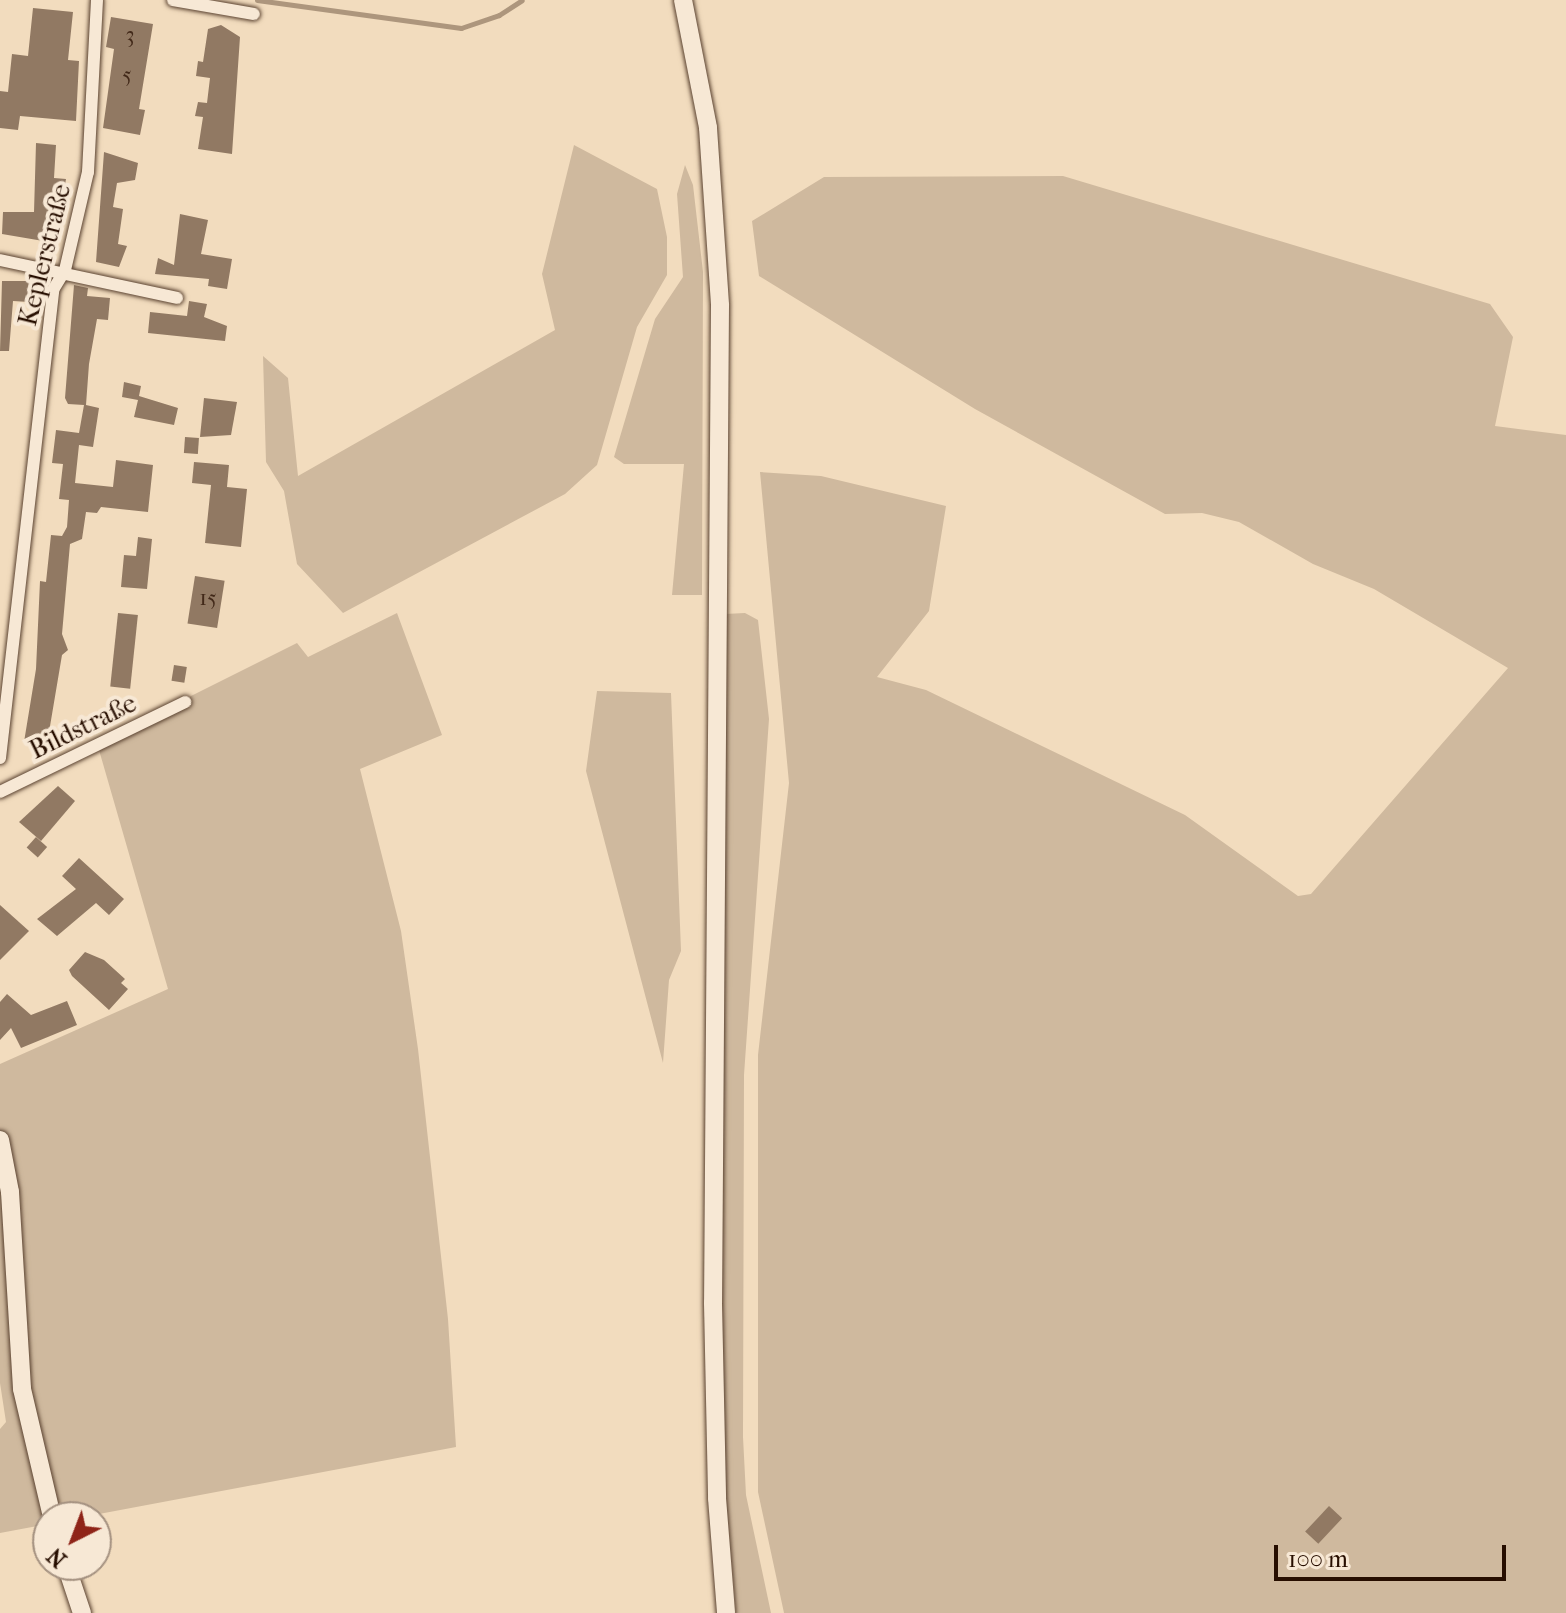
<!DOCTYPE html>
<meta charset="utf-8">
<style>
body{margin:0}
#map{position:relative;width:1566px;height:1613px;overflow:hidden;background:#f2dcbe;font-family:"IM FELL French Canon",serif}
div>[style]{position:absolute}
.green>*{inset:0;background:#cfb99e}
.stream>*{height:5px;margin:-2.5px;padding:0 2.5px;transform-origin:2.5px;border-radius:2.5px;background:#ad967d}
.building>*{inset:0;background:#917963;transform-origin:0 0}
.roads{filter:drop-shadow(0 0 2px #5a4230) drop-shadow(0 0 2px #5a4230)}
.street>*{height:12px;margin:-6px;padding:0 6px;transform-origin:6px;border-radius:6px;background:#f7e8d5}
.secondary>*{height:18px;margin:-9px;padding:0 9px;transform-origin:9px;border-radius:9px;background:#f7e8d5}
span{translate:-50% -50%;white-space:nowrap;text-align:center;line-height:1.15;-webkit-text-stroke:8px #f7e8d5;paint-order:stroke}
.number-label{font-size:22px;color:#422919}
.number-label span{-webkit-text-stroke-width:0}
.street-label{font-size:26px;color:#270e00}
.north{position:absolute;left:32px;top:1501px;width:80px;height:80px;box-sizing:border-box;background:#f7e8d5;border:2px solid #a49180;border-radius:50%;rotate:222deg;font-size:22px;font-weight:700;line-height:32px;text-align:center;color:#270e00}
.north::after{content:'';display:block;margin:auto;width:28px;height:36px;background:#8f2418;clip-path:polygon(50% 0,100% 100%,50% 72%,0 100%)}
.scale{position:absolute;left:1274px;top:1545px;width:232px;height:36px;box-sizing:border-box;border:4px solid #270e00;border-top:0;padding-left:10px;font-size:24px;line-height:28px;white-space:nowrap;color:#270e00;-webkit-text-stroke:6px #f7e8d5;paint-order:stroke}
</style>
<div id="map">
<div class="green">
<div style="clip-path:polygon(574px 145px,657px 189px,667px 237px,667px 275px,637px 327px,597px 465px,565px 494px,343px 613px,297px 564px,284px 491px,266px 462px,263px 356px,288px 378px,298px 476px,555px 330px,542px 274px)"></div>
<div style="clip-path:polygon(685px 165px,693px 185px,703px 272px,702px 595px,672px 595px,684px 464px,624px 464px,614px 457px,655px 319px,683px 277px,677px 194px)"></div>
<div style="clip-path:polygon(1063px 176px,1490px 304px,1513px 337px,1495px 426px,1566px 435px,1566px 1613px,784px 1613px,758px 1492px,758px 1055px,789px 783px,760px 472px,821px 476px,946px 506px,929px 611px,877px 677px,926px 690px,1185px 815px,1298px 896px,1311px 894px,1508px 668px,1374px 589px,1313px 564px,1239px 522px,1202px 513px,1165px 514px,975px 409px,759px 276px,752px 221px,824px 177px)"></div>
<div style="clip-path:polygon(397px 613px,442px 735px,360px 769px,401px 931px,418px 1049px,448px 1319px,456px 1447px,83px 1517px,48px 1517px,48px 1524px,0 1533px,0 1429px,6px 1422px,0 1383px,0 1064px,168px 989px,97px 743px,297px 643px,308px 657px)"></div>
<div style="clip-path:polygon(745px 613px,758px 620px,769px 719px,744px 1075px,743px 1437px,746px 1495px,771px 1613px,736px 1613px,721px 1445px,725px 614px)"></div>
<div style="clip-path:polygon(597px 691px,671px 693px,681px 951px,669px 980px,663px 1063px,586px 771px)"></div>
</div>
<div class="stream">
<div style="left:257px;top:0;width:206px;rotate:7.8deg"></div>
<div style="left:461px;top:28px;width:40px;rotate:-18.9deg"></div>
<div style="left:499px;top:15px;width:27px;rotate:-33deg"></div>
</div>
<div class="building">
<div style="clip-path:polygon(33px 8px,73px 12px,68px 60px,79px 61px,76px 121px,20px 116px,18px 130px,0 128px,0 91px,8px 92px,12px 54px,28px 56px)"></div>
<div style="clip-path:polygon(111px 17px,153px 24px,139px 109px,145px 110px,140px 135px,103px 128px,114px 49px,106px 47px)"></div>
<div style="clip-path:polygon(221px 25px,240px 37px,232px 154px,198px 149px,203px 117px,195px 116px,198px 102px,207px 103px,210px 78px,196px 76px,198px 61px,203px 62px,208px 29px)"></div>
<div style="clip-path:polygon(36px 143px,56px 145px,54px 178px,66px 179px,55px 243px,2px 234px,3px 212px,34px 212px)"></div>
<div style="clip-path:polygon(104px 152px,138px 163px,135px 180px,117px 183px,113px 207px,123px 209px,118px 244px,127px 246px,119px 267px,96px 262px)"></div>
<div style="clip-path:polygon(180px 214px,208px 220px,201px 254px,232px 259px,227px 289px,208px 286px,209px 279px,155px 274px,158px 258px,174px 265px)"></div>
<div style="clip-path:polygon(2px 281px,30px 281px,29px 302px,13px 301px,9px 351px,0 351px)"></div>
<div style="clip-path:polygon(74px 285px,88px 288px,87px 296px,110px 298px,108px 320px,97px 319px,89px 364px,86px 405px,99px 408px,93px 447px,79px 445px,75px 483px,113px 487px,116px 460px,153px 465px,148px 512px,101px 507px,97px 513px,86px 512px,82px 539px,70px 544px,62px 634px,68px 650px,62px 655px,47px 744px,24px 742px,36px 669px,40px 581px,46px 582px,51px 535px,62px 536px,67px 527px,69px 500px,59px 499px,63px 464px,52px 463px,56px 430px,79px 433px,84px 405px,68px 404px,65px 398px)"></div>
<div style="clip-path:polygon(189px 301px,207px 304px,204px 317px,227px 326px,225px 341px,148px 333px,150px 312px,187px 316px)"></div>
<div style="clip-path:polygon(124px 382px,141px 386px,139px 396px,178px 408px,174px 425px,134px 417px,138px 400px,122px 397px)"></div>
<div style="clip-path:polygon(204px 398px,237px 402px,231px 435px,200px 437px)"></div>
<div style="left:185px;top:437px;width:14px;height:16px;rotate:4deg"></div>
<div style="clip-path:polygon(194px 462px,229px 465px,227px 487px,247px 489px,241px 547px,205px 543px,211px 485px,192px 483px)"></div>
<div style="clip-path:polygon(138px 537px,152px 539px,147px 589px,121px 587px,124px 555px,136px 556px)"></div>
<div style="left:195px;top:576px;width:30px;height:48px;rotate:9deg"></div>
<div style="left:118px;top:613px;width:20px;height:74px;rotate:6deg"></div>
<div style="left:174px;top:665px;width:13px;height:16px;rotate:9deg"></div>
<div style="clip-path:polygon(58px 786px,75px 801px,41px 841px,19px 822px)"></div>
<div style="left:36px;top:837px;width:15px;height:14px;rotate:42deg"></div>
<div style="clip-path:polygon(79px 858px,124px 899px,109px 915px,96px 903px,57px 936px,37px 919px,76px 889px,62px 876px)"></div>
<div style="clip-path:polygon(0 905px,29px 931px,0 960px)"></div>
<div style="clip-path:polygon(85px 952px,104px 960px,125px 979px,121px 983px,128px 989px,109px 1010px,72px 976px,69px 970px)"></div>
<div style="clip-path:polygon(7px 994px,31px 1015px,67px 1001px,77px 1025px,21px 1048px,11px 1028px,0 1040px,0 1002px)"></div>
<div style="left:1329px;top:1506px;width:18px;height:35px;rotate:43deg"></div>
</div>
<div class="roads">
<div class="street">
<div style="left:173px;top:0;width:82px;rotate:9.8deg"></div>
<div style="left:0;top:260px;width:181px;rotate:12.1deg"></div>
<div style="left:0;top:758px;width:471px;rotate:-83.5deg"></div>
<div style="left:53px;top:290px;width:23px;rotate:-59deg"></div>
<div style="left:65px;top:270px;width:101px;rotate:-76.8deg"></div>
<div style="left:88px;top:172px;width:172px;rotate:-87deg"></div>
<div style="left:0;top:792px;width:206px;rotate:-25.9deg"></div>
</div>
<div class="secondary">
<div style="left:683px;top:0;width:130px;rotate:78.9deg"></div>
<div style="left:708px;top:128px;width:178px;rotate:86.1deg"></div>
<div style="left:720px;top:306px;width:997px;rotate:90.4deg"></div>
<div style="left:713px;top:1303px;width:195px;rotate:88.8deg"></div>
<div style="left:717px;top:1498px;width:115px;rotate:85.5deg"></div>
<div style="left:0;top:1140px;width:53px;rotate:79.1deg"></div>
<div style="left:10px;top:1192px;width:197px;rotate:86.5deg"></div>
<div style="left:22px;top:1389px;width:131px;rotate:76.8deg"></div>
<div style="left:66px;top:1565px;width:51px;rotate:71.6deg"></div>
</div>
</div>
<div class="number-label">
<span style="left:130px;top:36px">3</span>
<span style="left:127px;top:76px">5</span>
<span style="left:208px;top:599px">15</span>
</div>
<div class="street-label">
<span style="left:45px;top:255px;rotate:-76deg">Keplerstraße</span>
<span style="left:83px;top:727px;rotate:-26deg">Bildstraße</span>
</div>
<div class="north">N</div>
<div class="scale">100 m</div>
</div>
